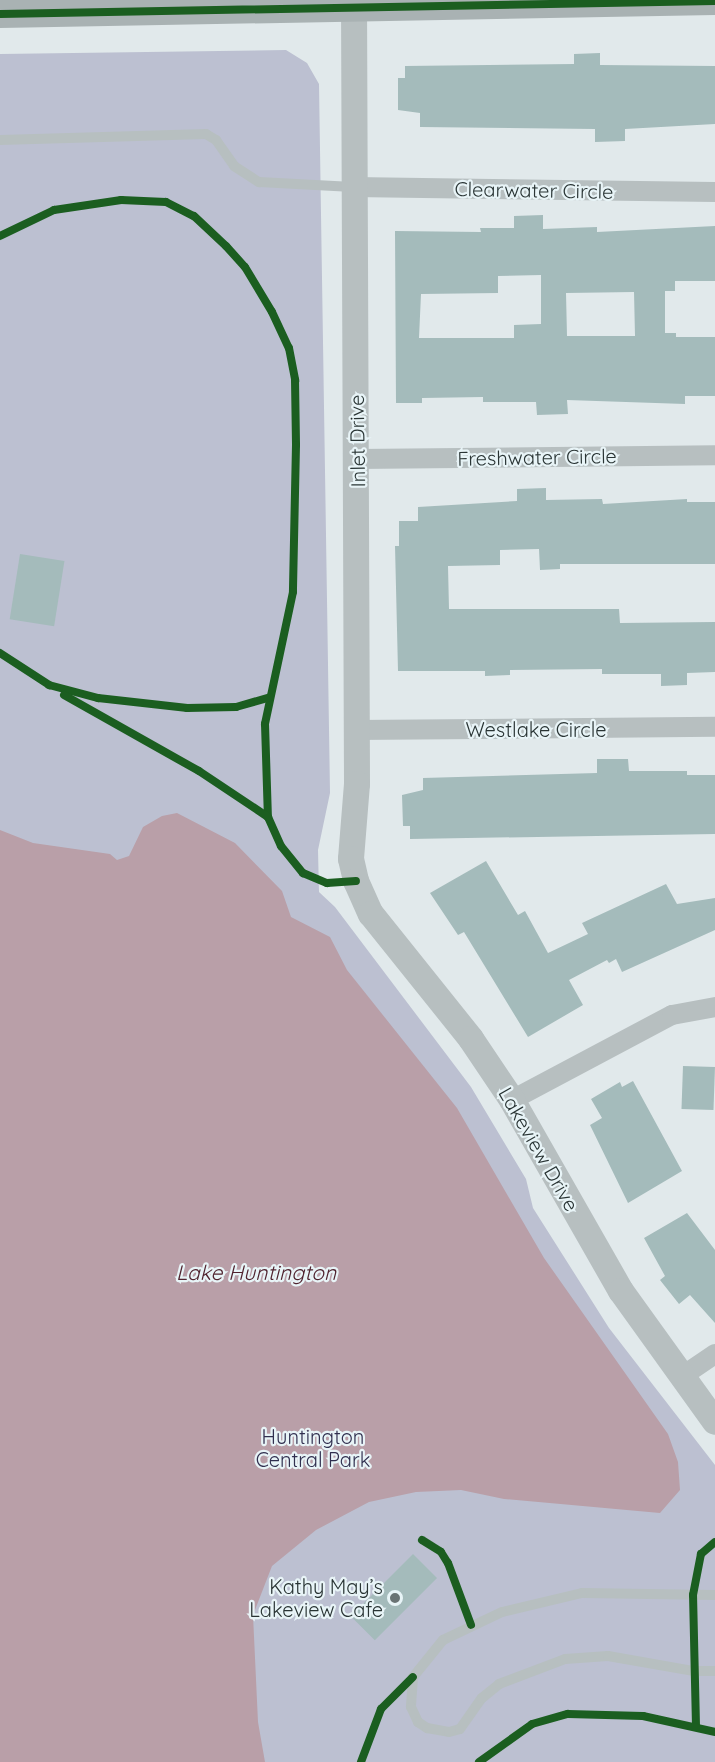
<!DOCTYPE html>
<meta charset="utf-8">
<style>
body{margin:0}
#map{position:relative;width:715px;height:1762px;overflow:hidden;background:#e1e9eb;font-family:Quicksand,sans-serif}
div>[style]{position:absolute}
.green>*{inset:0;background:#bcc0d1}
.water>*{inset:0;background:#b99fa8}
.building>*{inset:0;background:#a4bbbb;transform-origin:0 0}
.service>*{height:10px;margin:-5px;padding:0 5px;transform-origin:5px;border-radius:5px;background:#b7bfc0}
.minor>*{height:20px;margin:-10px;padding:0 10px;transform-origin:10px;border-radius:10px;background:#b7bfc0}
.tertiary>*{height:26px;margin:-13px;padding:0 13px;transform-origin:13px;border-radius:13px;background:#b7bfc0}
.secondary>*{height:28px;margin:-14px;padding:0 14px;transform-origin:14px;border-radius:14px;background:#a9b2b3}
.cycleway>*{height:8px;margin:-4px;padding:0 4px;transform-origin:4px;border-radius:4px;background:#1b5e20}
.dots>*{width:16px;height:16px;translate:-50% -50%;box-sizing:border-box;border:3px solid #e8f4f7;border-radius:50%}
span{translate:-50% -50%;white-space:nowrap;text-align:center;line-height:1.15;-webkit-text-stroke:4.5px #e8f4f7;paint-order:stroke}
.street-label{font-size:20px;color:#293434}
.park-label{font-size:20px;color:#302f4f}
.poi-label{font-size:20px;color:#293434}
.right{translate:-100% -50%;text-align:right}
.water-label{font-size:21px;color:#50232f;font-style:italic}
</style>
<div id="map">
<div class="green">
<div style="clip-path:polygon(286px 50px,307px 63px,319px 84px,330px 793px,318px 850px,319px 892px,335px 907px,471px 1087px,526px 1179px,533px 1208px,609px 1328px,715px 1465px,715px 1762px,0 1762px,0 54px)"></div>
</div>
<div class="water">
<div style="clip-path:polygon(177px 813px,235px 843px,282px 891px,291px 917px,330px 937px,347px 970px,457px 1108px,544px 1258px,668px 1434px,678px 1462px,680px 1490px,660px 1513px,504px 1499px,461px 1490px,416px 1492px,369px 1502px,316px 1530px,272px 1566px,253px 1615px,258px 1722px,265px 1762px,0 1762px,0 830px,33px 843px,110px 854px,117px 860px,129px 856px,143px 827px,162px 816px)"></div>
</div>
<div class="building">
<div style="clip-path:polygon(600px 53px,600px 65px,715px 66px,715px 124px,625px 129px,625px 141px,595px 142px,595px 129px,420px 127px,420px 113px,398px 110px,398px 78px,405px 78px,405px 66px,574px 64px,574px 54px)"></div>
<div style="clip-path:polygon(evenodd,543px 215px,543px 229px,597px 227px,597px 232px,715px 226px,715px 281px,675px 281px,675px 291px,665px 291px,665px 333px,676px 333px,676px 337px,715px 337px,715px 396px,685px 396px,685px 404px,567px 400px,568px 414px,537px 415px,536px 402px,483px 402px,483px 397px,422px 398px,422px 403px,396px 403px,395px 231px,481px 232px,480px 228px,514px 228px,514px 216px,543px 215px,541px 275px,541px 324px,514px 325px,514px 338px,419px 338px,421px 294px,498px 293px,498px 276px,541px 275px,543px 215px,634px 292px,635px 336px,567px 336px,566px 293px,634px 292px)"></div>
<div style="clip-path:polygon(546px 488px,546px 500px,602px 499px,603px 504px,687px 499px,687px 502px,715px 502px,715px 564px,560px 564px,560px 569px,540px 570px,539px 549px,500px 550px,500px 565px,448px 566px,449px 609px,619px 609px,620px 623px,715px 622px,715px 672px,687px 673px,687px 685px,661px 686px,661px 674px,602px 674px,602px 669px,510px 670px,510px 675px,485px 676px,485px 671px,398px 671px,395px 546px,399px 546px,399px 521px,418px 521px,418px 507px,517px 501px,517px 489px)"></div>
<div style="left:20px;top:554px;width:45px;height:66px;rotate:9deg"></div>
<div style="clip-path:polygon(597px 759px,628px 759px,629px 771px,687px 771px,687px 775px,715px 775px,715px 834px,410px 839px,410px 826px,403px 826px,402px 795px,423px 790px,423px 778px,597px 773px)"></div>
<div style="clip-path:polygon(486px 861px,518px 915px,525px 911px,548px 953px,588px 934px,582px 923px,666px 884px,677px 904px,715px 898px,715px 930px,622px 972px,616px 959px,609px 963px,607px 960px,569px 980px,583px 1005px,528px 1037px,464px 932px,458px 935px,430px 893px)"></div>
<div style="left:683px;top:1066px;width:32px;height:43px;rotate:2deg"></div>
<div style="clip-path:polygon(633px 1081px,682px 1171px,628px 1203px,590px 1125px,602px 1118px,591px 1099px,620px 1082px,622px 1087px)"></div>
<div style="clip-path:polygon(687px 1213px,715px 1250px,715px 1323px,690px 1295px,679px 1304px,660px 1280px,665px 1276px,644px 1238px)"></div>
<div style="left:413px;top:1554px;width:34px;height:88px;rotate:45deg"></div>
</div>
<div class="service">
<div style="left:0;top:140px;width:206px;rotate:-1.7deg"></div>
<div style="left:206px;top:134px;width:12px;rotate:31deg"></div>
<div style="left:216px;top:140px;width:32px;rotate:55deg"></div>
<div style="left:234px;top:166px;width:30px;rotate:33deg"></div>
<div style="left:259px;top:182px;width:94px;rotate:3deg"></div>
<div style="left:715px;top:1595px;width:133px;rotate:-179.1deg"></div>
<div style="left:582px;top:1593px;width:82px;rotate:166.6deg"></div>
<div style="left:502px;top:1612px;width:65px;rotate:154.6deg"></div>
<div style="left:443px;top:1640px;width:48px;rotate:129deg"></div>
<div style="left:413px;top:1677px;width:30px;rotate:94deg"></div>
<div style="left:411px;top:1707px;width:17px;rotate:65deg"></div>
<div style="left:418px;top:1722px;width:11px;rotate:34deg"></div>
<div style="left:427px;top:1728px;width:22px;rotate:10deg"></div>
<div style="left:449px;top:1732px;width:11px;rotate:-15deg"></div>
<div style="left:460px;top:1729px;width:38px;rotate:-55deg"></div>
<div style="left:482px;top:1698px;width:22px;rotate:-39deg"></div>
<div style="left:499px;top:1684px;width:71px;rotate:-20.7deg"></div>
<div style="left:565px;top:1659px;width:43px;rotate:-4deg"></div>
<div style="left:608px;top:1656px;width:86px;rotate:10deg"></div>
<div style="left:693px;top:1671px;width:22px"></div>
</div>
<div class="minor">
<div style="left:353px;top:187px;width:362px;rotate:0.8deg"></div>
<div style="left:358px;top:459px;width:357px;rotate:-0.6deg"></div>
<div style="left:356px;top:730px;width:359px;rotate:-0.5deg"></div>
<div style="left:512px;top:1100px;width:181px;rotate:-28deg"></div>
<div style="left:672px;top:1015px;width:44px;rotate:-10.5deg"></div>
<div style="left:681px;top:1377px;width:41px;rotate:-34.1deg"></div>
</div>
<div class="tertiary">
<div style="left:354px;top:0;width:784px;rotate:89.78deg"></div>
<div style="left:357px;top:784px;width:75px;rotate:94.6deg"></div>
<div style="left:351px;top:859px;width:23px;rotate:77deg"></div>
<div style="left:356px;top:881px;width:36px;rotate:66deg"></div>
<div style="left:371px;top:914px;width:160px;rotate:51.3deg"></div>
<div style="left:471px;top:1039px;width:73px;rotate:56.1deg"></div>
<div style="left:512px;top:1100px;width:220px;rotate:60.3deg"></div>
<div style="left:621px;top:1291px;width:161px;rotate:54.3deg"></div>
</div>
<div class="secondary">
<div style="left:0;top:14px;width:715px;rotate:-1.04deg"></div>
</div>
<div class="cycleway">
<div style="left:0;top:14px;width:715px;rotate:-1.04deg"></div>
<div style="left:0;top:236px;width:60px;rotate:-25.7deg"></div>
<div style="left:54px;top:210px;width:68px;rotate:-8.5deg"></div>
<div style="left:121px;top:200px;width:45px;rotate:2.5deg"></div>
<div style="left:166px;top:202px;width:31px;rotate:27deg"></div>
<div style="left:194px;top:216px;width:44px;rotate:43.2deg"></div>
<div style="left:226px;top:246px;width:28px;rotate:48deg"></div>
<div style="left:245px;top:267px;width:52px;rotate:59deg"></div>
<div style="left:272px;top:312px;width:40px;rotate:65deg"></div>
<div style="left:289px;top:348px;width:33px;rotate:79deg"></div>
<div style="left:295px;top:380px;width:65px;rotate:89.1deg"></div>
<div style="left:296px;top:445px;width:147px;rotate:91.2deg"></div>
<div style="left:293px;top:592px;width:135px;rotate:102deg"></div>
<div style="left:265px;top:724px;width:93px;rotate:88.2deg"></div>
<div style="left:268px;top:817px;width:32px;rotate:66deg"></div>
<div style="left:281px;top:846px;width:35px;rotate:51deg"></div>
<div style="left:303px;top:873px;width:26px;rotate:23deg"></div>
<div style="left:327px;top:883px;width:29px;rotate:-4deg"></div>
<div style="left:0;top:653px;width:59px;rotate:33.1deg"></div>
<div style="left:49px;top:685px;width:51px;rotate:14.9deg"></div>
<div style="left:98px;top:698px;width:90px;rotate:6.4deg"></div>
<div style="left:187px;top:708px;width:49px;rotate:-1.2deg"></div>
<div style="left:236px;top:707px;width:35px;rotate:-16deg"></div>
<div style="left:64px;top:695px;width:155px;rotate:29.4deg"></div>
<div style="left:199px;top:771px;width:83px;rotate:33.7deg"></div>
<div style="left:422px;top:1540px;width:22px;rotate:32deg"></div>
<div style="left:441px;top:1552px;width:13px;rotate:58deg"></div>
<div style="left:448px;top:1563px;width:66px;rotate:69.6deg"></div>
<div style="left:696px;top:1726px;width:131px;rotate:-91.3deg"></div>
<div style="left:693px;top:1595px;width:42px;rotate:-79deg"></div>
<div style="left:701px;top:1554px;width:18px;rotate:-41deg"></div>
<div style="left:361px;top:1762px;width:57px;rotate:-69.3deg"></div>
<div style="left:381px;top:1709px;width:45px;rotate:-45deg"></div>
<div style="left:479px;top:1762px;width:65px;rotate:-35.6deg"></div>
<div style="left:532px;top:1724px;width:37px;rotate:-16deg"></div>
<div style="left:568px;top:1714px;width:75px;rotate:1.5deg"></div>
<div style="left:643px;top:1716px;width:74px;rotate:12.5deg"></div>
</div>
<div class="dots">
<div style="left:395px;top:1598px;background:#697374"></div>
</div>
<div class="street-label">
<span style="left:534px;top:190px;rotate:1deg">Clearwater Circle</span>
<span style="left:357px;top:441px;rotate:-91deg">Inlet Drive</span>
<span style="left:537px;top:457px;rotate:-1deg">Freshwater Circle</span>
<span style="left:536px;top:729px">Westlake Circle</span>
<span style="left:539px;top:1149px;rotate:60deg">Lakeview Drive</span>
</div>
<div class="park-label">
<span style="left:313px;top:1448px">Huntington<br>Central Park</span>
</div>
<div class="poi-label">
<span class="right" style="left:383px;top:1598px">Kathy May’s<br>Lakeview Cafe</span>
</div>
<div class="water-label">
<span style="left:256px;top:1272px">Lake Huntington</span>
</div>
</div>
